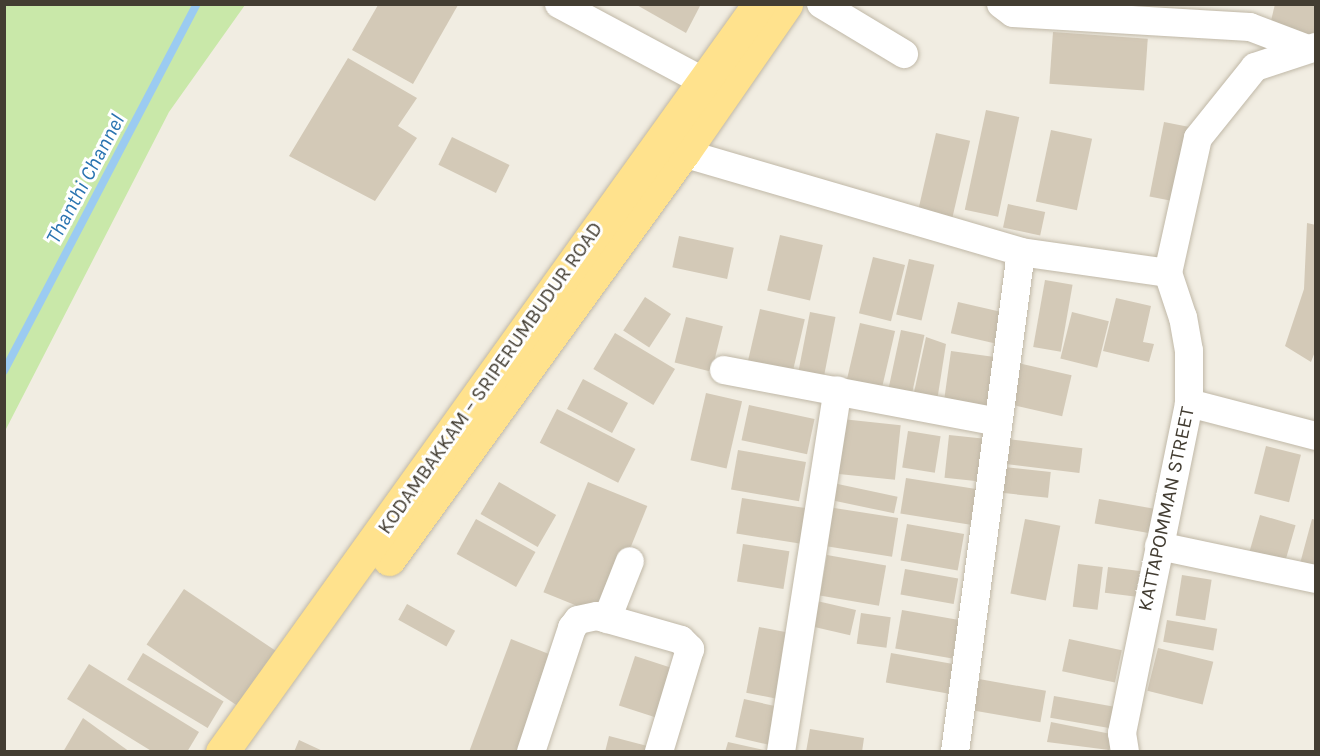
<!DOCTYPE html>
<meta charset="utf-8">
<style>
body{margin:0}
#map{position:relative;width:1320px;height:756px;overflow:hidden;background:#f1ede2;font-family:Karla,sans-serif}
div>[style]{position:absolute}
.green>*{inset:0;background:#c9e8a9}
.stream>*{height:8px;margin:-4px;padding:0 4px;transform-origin:4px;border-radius:4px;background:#9bcbf1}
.building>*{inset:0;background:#d3c9b7;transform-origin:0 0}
.roads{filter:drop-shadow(0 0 2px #c0b8a7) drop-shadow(0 0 2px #c0b8a7)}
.minor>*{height:28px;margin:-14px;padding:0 14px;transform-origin:14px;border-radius:14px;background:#fff}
.major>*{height:33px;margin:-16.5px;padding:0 16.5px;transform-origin:16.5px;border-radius:16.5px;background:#ffe28d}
span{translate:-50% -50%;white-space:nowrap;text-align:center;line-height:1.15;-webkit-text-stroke:6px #fff;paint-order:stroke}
.street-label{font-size:20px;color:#433d32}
.water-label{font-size:21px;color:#2a74b0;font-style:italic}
.frame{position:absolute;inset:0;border:6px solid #433d32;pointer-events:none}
</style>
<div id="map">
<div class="green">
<div style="clip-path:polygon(5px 4px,245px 5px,169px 112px,5px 431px)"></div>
</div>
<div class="stream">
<div style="left:4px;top:371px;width:415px;rotate:-62.3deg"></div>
</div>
<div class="building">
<div style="clip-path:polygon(635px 4px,701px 4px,686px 33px)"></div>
<div style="clip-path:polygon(1275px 4px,1316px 4px,1316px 37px,1270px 25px)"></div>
<div style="clip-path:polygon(378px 5px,458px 5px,413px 84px,352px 50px)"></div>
<div style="left:1053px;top:32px;width:95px;height:52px;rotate:4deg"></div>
<div style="clip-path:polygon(348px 58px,417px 98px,398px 126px,417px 138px,375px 201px,289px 156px)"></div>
<div style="left:986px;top:110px;width:34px;height:102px;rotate:12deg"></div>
<div style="left:1164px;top:122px;width:26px;height:76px;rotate:11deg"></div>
<div style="left:1051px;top:130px;width:42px;height:73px;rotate:12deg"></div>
<div style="left:936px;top:133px;width:35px;height:82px;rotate:13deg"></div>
<div style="left:452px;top:137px;width:64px;height:31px;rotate:26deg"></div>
<div style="left:1008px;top:204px;width:38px;height:24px;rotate:12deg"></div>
<div style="clip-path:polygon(1307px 223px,1316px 225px,1316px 349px,1311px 362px,1285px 346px,1304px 289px)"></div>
<div style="left:780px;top:235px;width:44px;height:57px;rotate:13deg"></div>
<div style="left:679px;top:236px;width:56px;height:32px;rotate:12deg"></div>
<div style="left:873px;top:257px;width:33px;height:58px;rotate:14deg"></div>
<div style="left:909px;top:259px;width:26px;height:57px;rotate:13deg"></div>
<div style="left:1045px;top:280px;width:28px;height:68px;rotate:10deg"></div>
<div style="left:645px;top:297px;width:31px;height:40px;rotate:33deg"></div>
<div style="clip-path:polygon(1116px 298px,1151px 306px,1143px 342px,1154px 344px,1149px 362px,1103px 351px)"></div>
<div style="left:958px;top:302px;width:48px;height:32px;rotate:13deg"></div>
<div style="left:760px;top:309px;width:46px;height:54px;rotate:13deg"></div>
<div style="left:810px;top:312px;width:26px;height:68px;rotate:11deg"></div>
<div style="left:1072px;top:312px;width:38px;height:48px;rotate:14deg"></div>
<div style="left:686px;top:317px;width:38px;height:47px;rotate:14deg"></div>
<div style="left:860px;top:323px;width:36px;height:64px;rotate:13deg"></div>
<div style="left:901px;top:330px;width:24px;height:65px;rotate:12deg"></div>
<div style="left:615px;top:333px;width:70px;height:42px;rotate:31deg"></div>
<div style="clip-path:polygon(926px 337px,946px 344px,937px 401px,913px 397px)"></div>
<div style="left:951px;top:351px;width:44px;height:59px;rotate:8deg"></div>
<div style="left:1018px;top:363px;width:55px;height:42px;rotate:13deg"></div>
<div style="left:583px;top:379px;width:51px;height:34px;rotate:28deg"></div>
<div style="left:706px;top:393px;width:37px;height:69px;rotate:13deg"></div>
<div style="left:749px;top:405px;width:67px;height:36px;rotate:12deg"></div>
<div style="left:557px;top:409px;width:88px;height:38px;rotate:27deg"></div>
<div style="left:842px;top:419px;width:59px;height:55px;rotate:6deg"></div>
<div style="left:908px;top:431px;width:33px;height:37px;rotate:9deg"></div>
<div style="left:949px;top:435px;width:36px;height:43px;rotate:6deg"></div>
<div style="left:1007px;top:439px;width:76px;height:25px;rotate:7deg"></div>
<div style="left:1266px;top:446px;width:36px;height:49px;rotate:14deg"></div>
<div style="left:738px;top:450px;width:69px;height:40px;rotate:10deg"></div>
<div style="left:1004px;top:467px;width:47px;height:26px;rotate:6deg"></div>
<div style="left:906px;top:478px;width:71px;height:36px;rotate:9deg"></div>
<div style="left:499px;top:482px;width:66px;height:37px;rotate:30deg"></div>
<div style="left:588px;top:482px;width:64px;height:119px;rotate:22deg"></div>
<div style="left:833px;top:483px;width:66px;height:17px;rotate:12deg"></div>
<div style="left:742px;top:498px;width:67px;height:36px;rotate:9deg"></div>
<div style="left:1099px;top:499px;width:59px;height:25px;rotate:10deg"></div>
<div style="left:828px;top:507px;width:71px;height:39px;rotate:9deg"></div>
<div style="left:1260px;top:515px;width:37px;height:45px;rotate:16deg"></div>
<div style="left:476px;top:519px;width:68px;height:40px;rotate:29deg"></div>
<div style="left:1025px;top:519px;width:36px;height:76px;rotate:11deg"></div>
<div style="clip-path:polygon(1312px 519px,1316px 520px,1316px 576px,1298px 571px)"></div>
<div style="left:907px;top:524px;width:58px;height:37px;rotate:10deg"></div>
<div style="left:743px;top:544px;width:47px;height:38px;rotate:9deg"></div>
<div style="left:827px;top:555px;width:60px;height:41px;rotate:10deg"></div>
<div style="left:1078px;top:564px;width:25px;height:43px;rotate:7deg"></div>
<div style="left:1108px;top:567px;width:38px;height:26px;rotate:7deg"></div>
<div style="left:905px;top:569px;width:54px;height:26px;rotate:10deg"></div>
<div style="left:1182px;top:575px;width:30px;height:41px;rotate:9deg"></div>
<div style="left:184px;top:589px;width:115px;height:67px;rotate:34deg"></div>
<div style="left:817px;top:601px;width:40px;height:26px;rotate:13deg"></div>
<div style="left:407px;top:604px;width:55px;height:18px;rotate:29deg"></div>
<div style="left:902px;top:610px;width:58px;height:39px;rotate:10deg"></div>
<div style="left:861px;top:613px;width:30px;height:31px;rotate:8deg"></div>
<div style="left:1167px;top:620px;width:51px;height:22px;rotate:10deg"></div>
<div style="left:759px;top:627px;width:36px;height:67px;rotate:11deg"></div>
<div style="clip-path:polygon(511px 639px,559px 658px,528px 752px,469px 752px)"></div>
<div style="left:1069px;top:639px;width:54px;height:33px;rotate:12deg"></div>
<div style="left:1158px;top:648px;width:57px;height:44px;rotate:14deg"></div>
<div style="left:143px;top:653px;width:94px;height:31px;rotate:31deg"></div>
<div style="left:891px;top:653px;width:63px;height:30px;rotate:10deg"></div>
<div style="left:635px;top:656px;width:47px;height:52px;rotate:18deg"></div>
<div style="clip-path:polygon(89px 664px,199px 732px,187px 752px,153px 752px,67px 699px)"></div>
<div style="left:979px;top:679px;width:68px;height:32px;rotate:10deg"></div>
<div style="left:1054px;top:696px;width:67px;height:22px;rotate:10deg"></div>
<div style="left:744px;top:699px;width:35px;height:39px;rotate:13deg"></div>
<div style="clip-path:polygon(83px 718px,130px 752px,63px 752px)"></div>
<div style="clip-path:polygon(1051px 722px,1116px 735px,1109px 750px,1047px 742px)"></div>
<div style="clip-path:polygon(810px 729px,864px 738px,862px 752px,806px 752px)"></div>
<div style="clip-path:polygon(609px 736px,655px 748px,654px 752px,605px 752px)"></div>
<div style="clip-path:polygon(299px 740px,325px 752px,294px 752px)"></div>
<div style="clip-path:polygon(728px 742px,769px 751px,768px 752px,725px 752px)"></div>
</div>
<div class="roads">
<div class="minor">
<div style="left:559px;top:4px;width:161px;rotate:28.2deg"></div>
<div style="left:821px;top:4px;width:97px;rotate:31.1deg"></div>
<div style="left:1001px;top:4px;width:15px;rotate:37deg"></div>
<div style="left:1013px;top:13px;width:237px;rotate:3.4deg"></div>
<div style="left:1250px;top:27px;width:62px;rotate:20.8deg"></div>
<div style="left:663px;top:144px;width:22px;rotate:24deg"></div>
<div style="left:683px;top:153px;width:352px;rotate:16.3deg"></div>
<div style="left:1021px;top:252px;width:148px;rotate:8.1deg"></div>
<div style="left:1168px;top:273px;width:138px;rotate:-77.5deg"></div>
<div style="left:1198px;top:138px;width:91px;rotate:-51.2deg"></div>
<div style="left:1255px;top:67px;width:64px;rotate:-18.2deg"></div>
<div style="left:724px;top:370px;width:279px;rotate:10.7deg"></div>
<div style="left:1189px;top:403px;width:131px;rotate:14.6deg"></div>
<div style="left:1159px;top:546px;width:160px;rotate:11.9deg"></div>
<div style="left:607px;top:619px;width:62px;rotate:-68.4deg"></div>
<div style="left:531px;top:752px;width:131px;rotate:-71.7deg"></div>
<div style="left:572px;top:628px;width:10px;rotate:-53deg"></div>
<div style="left:578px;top:620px;width:19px;rotate:-12deg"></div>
<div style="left:597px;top:616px;width:87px;rotate:15.9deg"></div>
<div style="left:681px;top:640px;width:13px;rotate:45deg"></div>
<div style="left:690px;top:649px;width:108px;rotate:106.8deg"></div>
<div style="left:781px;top:752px;width:366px;rotate:-81.1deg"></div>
<div style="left:955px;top:752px;width:504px;rotate:-82.48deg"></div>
<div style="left:1125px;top:752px;width:19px;rotate:-99deg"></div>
<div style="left:1122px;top:733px;width:337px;rotate:-78.5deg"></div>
<div style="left:1189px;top:403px;width:52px;rotate:-90deg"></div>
<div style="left:1189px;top:351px;width:34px;rotate:-100deg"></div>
<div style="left:1183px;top:318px;width:47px;rotate:-108.4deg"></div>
</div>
<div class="major">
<div style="left:389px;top:559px;width:501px;rotate:-54.09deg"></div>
<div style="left:683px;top:153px;width:181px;rotate:-55.3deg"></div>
<div style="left:222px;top:752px;width:921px;rotate:-54.32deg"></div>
</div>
</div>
<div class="street-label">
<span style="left:490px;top:378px;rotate:-55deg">KODAMBAKKAM – SRIPERUMBUDUR ROAD</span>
<span style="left:1166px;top:509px;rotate:-78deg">KATTAPOMMAN STREET</span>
</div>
<div class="water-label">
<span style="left:85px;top:179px;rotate:-62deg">Thanthi Channel</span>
</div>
<div class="frame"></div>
</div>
